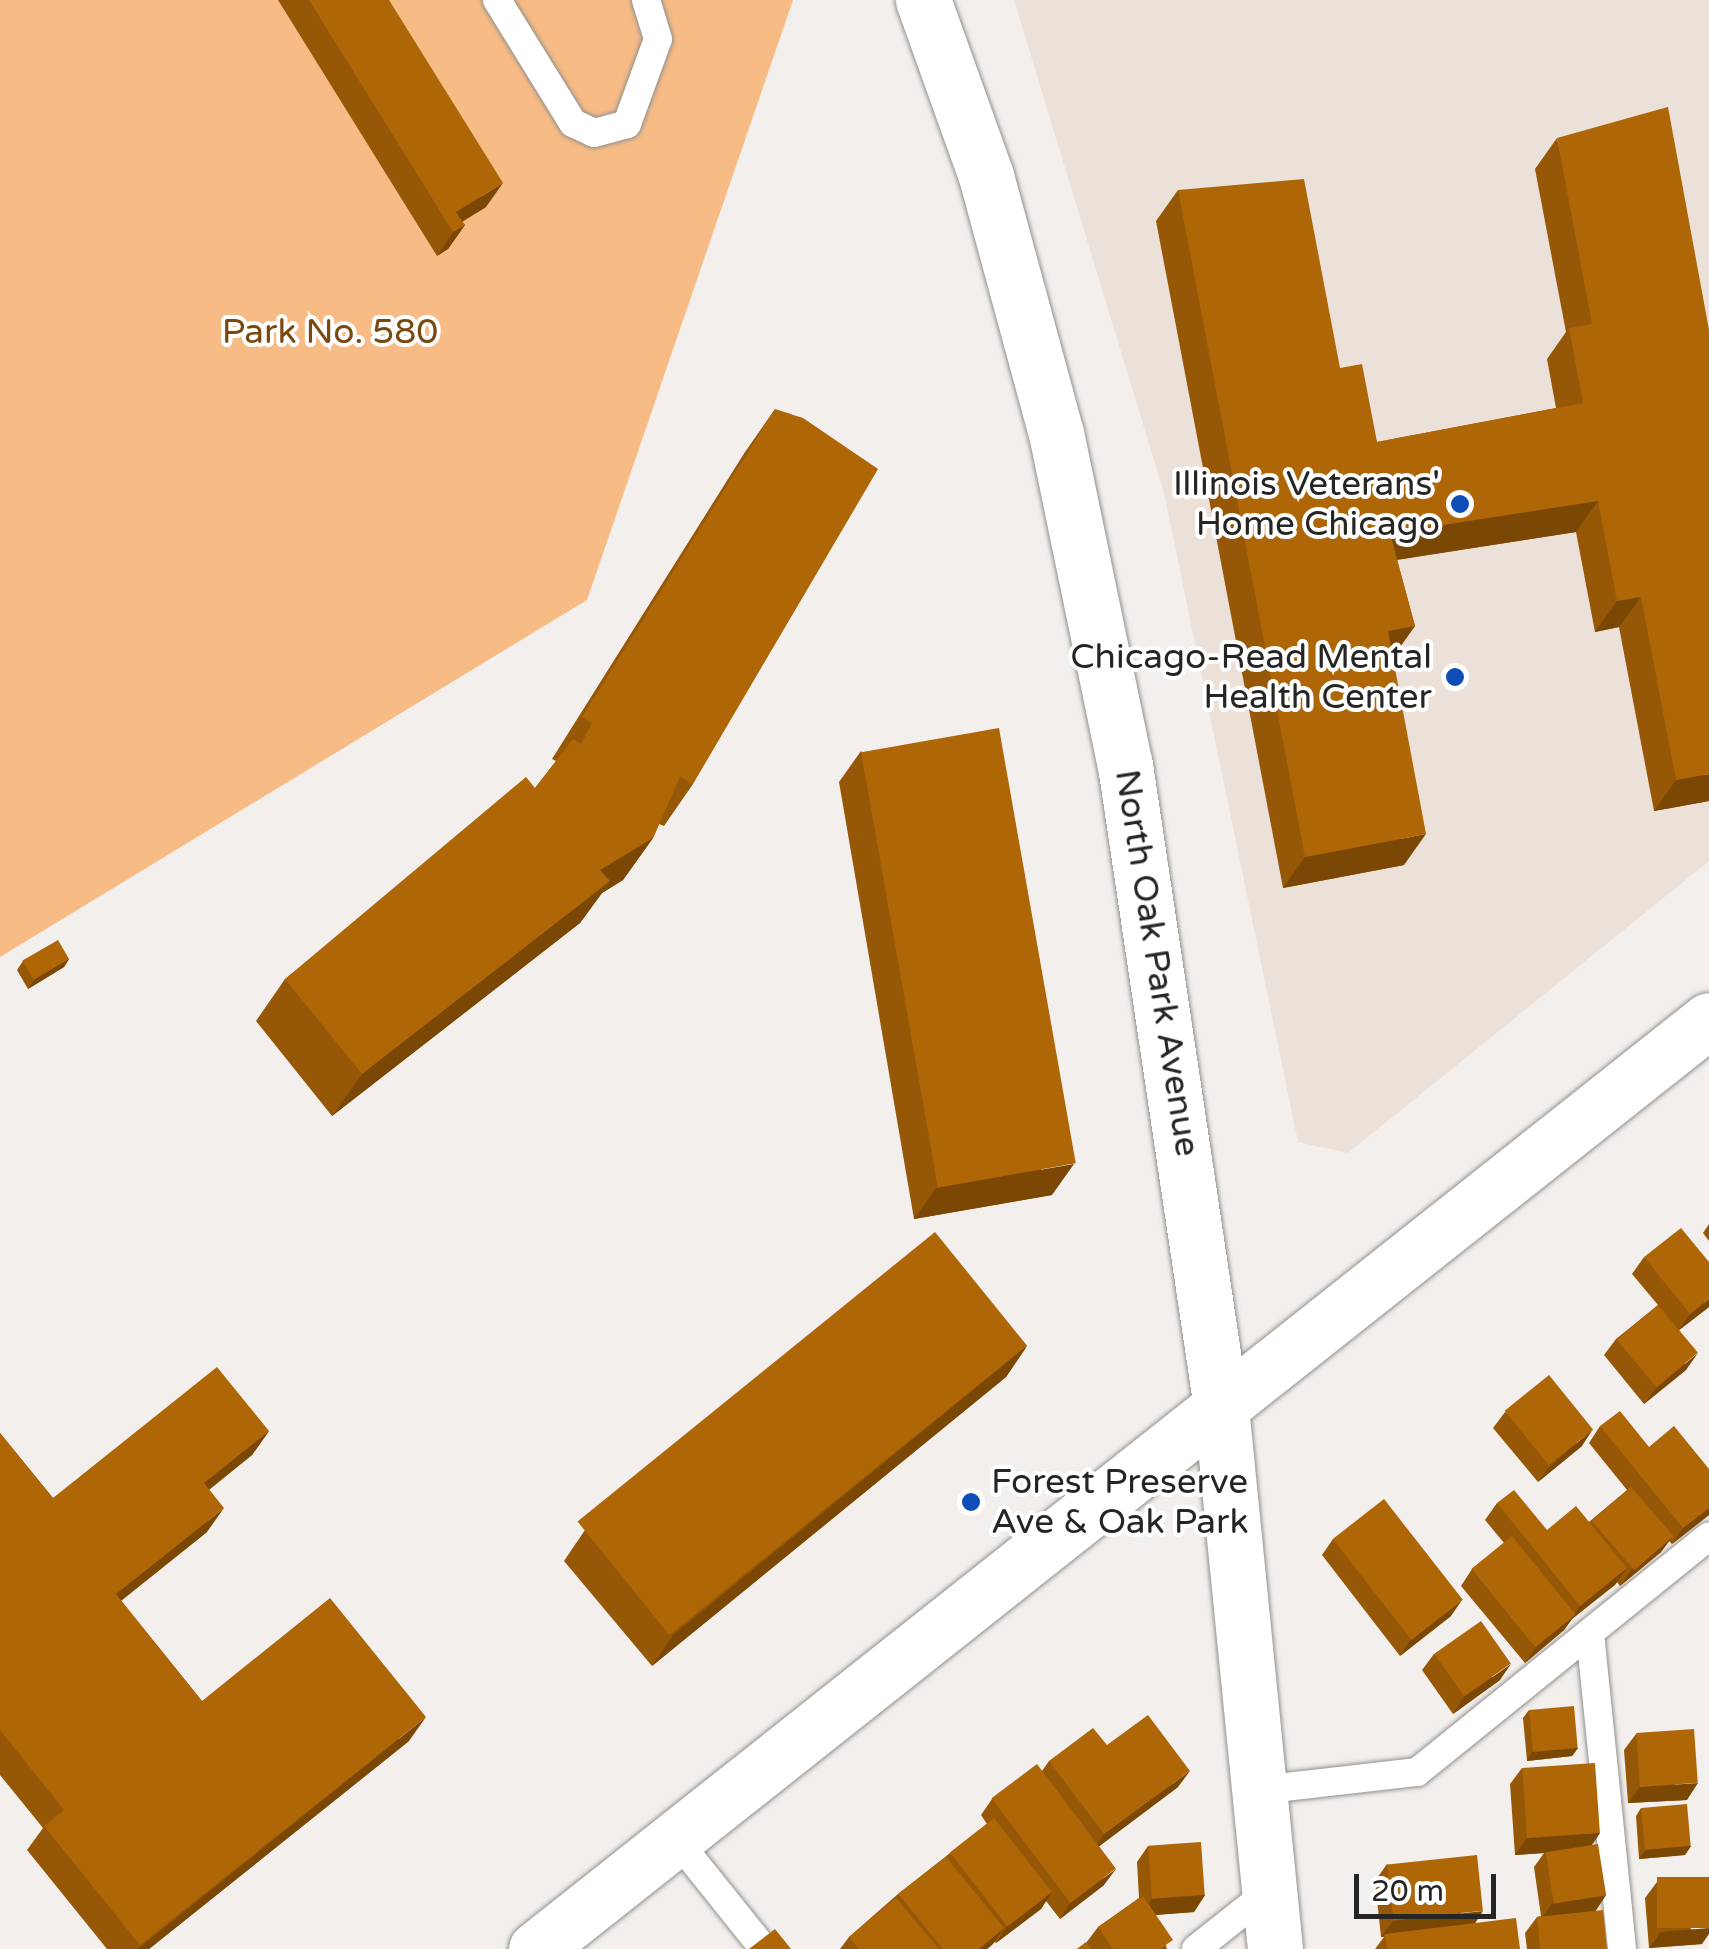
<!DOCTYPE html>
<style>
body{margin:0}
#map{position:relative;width:1709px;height:1949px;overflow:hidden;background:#f3efec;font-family:"Varela Round",sans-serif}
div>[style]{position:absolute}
.built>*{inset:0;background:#ebe1d8}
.green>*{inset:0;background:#f7bc86}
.roads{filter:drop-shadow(0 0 2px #93908d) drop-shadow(0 0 2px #93908d)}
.service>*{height:28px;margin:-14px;padding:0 14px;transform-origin:14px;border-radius:14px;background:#fff}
.tertiary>*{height:55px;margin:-27.5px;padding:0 27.5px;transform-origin:27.5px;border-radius:27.5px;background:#fff}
.secondary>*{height:55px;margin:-27.5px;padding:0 27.5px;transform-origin:27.5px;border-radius:27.5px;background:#fff}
.wall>*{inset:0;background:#965806}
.shaded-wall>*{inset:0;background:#7a4705}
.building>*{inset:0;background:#ae6607;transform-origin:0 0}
.dots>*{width:28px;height:28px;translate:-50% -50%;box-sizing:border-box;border:5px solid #fff;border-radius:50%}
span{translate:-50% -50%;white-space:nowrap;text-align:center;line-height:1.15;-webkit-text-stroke:8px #fff;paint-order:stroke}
.park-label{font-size:35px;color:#7a490f}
.poi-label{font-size:35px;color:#262523}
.right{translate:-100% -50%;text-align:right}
.left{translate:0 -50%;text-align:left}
.street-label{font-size:35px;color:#262523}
.scale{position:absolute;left:1354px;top:1874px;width:142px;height:45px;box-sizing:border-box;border:5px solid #262523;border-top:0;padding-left:12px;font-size:30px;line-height:35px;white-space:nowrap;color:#262523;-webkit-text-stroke:8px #fff;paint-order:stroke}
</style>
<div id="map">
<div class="built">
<div style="clip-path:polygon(1014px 0,1709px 0,1709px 861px,1348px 1153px,1298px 1142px,1164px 493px)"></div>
</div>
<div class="green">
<div style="clip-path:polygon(0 0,793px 0,587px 600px,0 957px)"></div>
</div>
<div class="roads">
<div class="service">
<div style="left:497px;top:0;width:145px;rotate:58.3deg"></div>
<div style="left:573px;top:123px;width:23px;rotate:25deg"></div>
<div style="left:594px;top:133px;width:34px;rotate:-15deg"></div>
<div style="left:627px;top:124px;width:90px;rotate:-70deg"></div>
<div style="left:658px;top:39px;width:41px;rotate:-107.1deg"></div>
<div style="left:1590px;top:1633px;width:318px;rotate:84.2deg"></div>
<div style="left:1259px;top:1790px;width:159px;rotate:-6.5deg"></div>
<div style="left:1417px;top:1772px;width:375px;rotate:-38.9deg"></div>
<div style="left:675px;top:1838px;width:142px;rotate:51.3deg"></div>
<div style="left:1196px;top:1949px;width:93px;rotate:-38.5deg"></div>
</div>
<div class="tertiary">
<div style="left:923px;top:0;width:187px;rotate:70.3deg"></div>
<div style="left:986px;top:176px;width:266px;rotate:74.8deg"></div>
<div style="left:1056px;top:433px;width:339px;rotate:78.3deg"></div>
<div style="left:1125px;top:765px;width:649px;rotate:81.5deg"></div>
<div style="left:1221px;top:1407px;width:545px;rotate:84.31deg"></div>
</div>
<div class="secondary">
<div style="left:536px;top:1949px;width:1496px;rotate:-38.38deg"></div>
</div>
</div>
<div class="wall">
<div style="clip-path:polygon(278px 0,389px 0,486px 207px,462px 222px,465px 225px,448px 249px,437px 256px)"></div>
<div style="clip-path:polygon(1557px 138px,1709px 801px,1654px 811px,1619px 627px,1595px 632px,1576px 532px,1397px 560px,1415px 626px,1392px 657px,1404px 865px,1283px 888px,1156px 221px,1178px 190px,1340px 368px,1377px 442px,1556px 408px,1547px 359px,1566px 332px,1535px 169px)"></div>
<div style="clip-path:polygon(775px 409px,693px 784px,664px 826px,659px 824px,653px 838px,623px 880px,602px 893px,580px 923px,332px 1116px,256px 1021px,285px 979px,535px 788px,556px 761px,552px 759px,745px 452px)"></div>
<div style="clip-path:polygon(861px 751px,1052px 1195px,914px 1219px,839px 782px)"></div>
<div style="clip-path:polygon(69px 959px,64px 967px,28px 989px,17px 970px,23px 961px)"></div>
<div style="clip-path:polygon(1709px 1224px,1709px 1241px,1703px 1233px)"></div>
<div style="clip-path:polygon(1644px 1257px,1709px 1307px,1679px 1330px,1686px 1370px,1644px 1404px,1604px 1355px,1616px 1339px,1658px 1305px,1632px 1274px)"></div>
<div style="clip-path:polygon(1027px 1346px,1006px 1377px,652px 1666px,564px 1561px,585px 1530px)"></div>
<div style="clip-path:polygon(1505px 1412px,1582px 1446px,1538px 1482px,1493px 1428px)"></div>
<div style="clip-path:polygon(1600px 1426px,1649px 1447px,1709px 1469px,1709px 1515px,1672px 1544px,1669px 1541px,1661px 1552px,1620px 1586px,1617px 1582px,1572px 1619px,1564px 1630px,1525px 1663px,1461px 1586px,1472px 1569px,1504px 1543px,1485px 1520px,1497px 1503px,1547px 1530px,1589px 1522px,1627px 1490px,1589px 1443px)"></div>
<div style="clip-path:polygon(269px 1431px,252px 1455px,209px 1490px,207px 1532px,121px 1601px,202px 1701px,409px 1741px,149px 1949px,107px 1949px,27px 1850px,43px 1828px,0 1775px,0 1433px,53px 1498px)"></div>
<div style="clip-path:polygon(1333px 1539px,1451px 1616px,1400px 1656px,1322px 1555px)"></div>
<div style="clip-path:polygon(1434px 1654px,1500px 1680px,1453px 1714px,1422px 1670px)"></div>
<div style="clip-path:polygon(1529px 1710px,1578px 1748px,1572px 1756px,1527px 1761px,1523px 1718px)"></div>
<div style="clip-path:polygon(1636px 1734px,1687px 1800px,1628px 1803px,1624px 1750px)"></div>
<div style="clip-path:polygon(1107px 1745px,1178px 1787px,1099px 1846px,1104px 1885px,1060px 1919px,1046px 1901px,1041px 1909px,996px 1943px,995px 1942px,987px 1949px,840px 1949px,849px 1937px,898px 1894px,987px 1824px,981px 1815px,992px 1799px,1042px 1771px,1049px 1761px)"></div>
<div style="clip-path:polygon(1522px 1768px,1600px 1833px,1592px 1845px,1606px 1895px,1595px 1911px,1607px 1949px,1527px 1949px,1525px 1933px,1537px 1917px,1541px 1916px,1534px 1867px,1544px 1853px,1515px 1855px,1510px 1784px)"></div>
<div style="clip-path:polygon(1641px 1808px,1691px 1846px,1685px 1855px,1639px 1859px,1636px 1816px)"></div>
<div style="clip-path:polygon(1148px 1846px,1205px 1895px,1194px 1912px,1156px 1915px,1167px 1949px,1077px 1949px,1086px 1943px,1098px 1927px,1139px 1898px,1137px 1862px)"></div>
<div style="clip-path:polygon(1387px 1864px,1475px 1923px,1520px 1949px,1375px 1949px,1384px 1937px,1381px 1937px,1375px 1881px)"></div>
<div style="clip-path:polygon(1657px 1882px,1702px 1944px,1649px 1948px,1645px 1898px)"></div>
</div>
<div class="shaded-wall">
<div style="clip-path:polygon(503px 183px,486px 207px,451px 228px,456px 212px)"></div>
<div style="clip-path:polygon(465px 225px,448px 249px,437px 256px,453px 232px)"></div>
<div style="clip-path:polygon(1598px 501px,1576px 532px,1368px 564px,1390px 533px)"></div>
<div style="clip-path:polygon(1641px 597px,1619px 627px,1595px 632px,1617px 601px)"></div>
<div style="clip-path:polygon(1415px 626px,1393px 657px,1366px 662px,1388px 631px)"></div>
<div style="clip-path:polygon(1709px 774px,1709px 801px,1654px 811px,1676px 780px)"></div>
<div style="clip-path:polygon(1426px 834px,1404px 865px,1283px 888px,1305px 857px)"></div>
<div style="clip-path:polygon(653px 838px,623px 880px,602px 893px,580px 923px,332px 1116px,362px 1074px,600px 870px)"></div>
<div style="clip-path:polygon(69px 959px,64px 967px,28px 989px,34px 980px)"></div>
<div style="clip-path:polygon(1074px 1164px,1052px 1195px,914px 1219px,936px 1188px)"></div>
<div style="clip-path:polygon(1709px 1299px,1709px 1307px,1678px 1331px,1690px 1314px)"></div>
<div style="clip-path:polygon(1027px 1346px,1006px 1377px,652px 1666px,673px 1635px)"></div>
<div style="clip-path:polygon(1698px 1353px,1686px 1370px,1644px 1404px,1656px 1388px)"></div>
<div style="clip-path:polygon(1593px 1429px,1582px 1446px,1538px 1482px,1550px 1466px)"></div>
<div style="clip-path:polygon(269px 1431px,252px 1455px,187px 1507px,204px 1483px)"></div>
<div style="clip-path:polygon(224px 1508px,207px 1532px,99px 1618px,116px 1594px)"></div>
<div style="clip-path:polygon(1709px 1508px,1709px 1515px,1672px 1544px,1683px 1528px)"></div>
<div style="clip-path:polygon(1673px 1536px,1661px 1552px,1620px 1586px,1632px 1569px)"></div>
<div style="clip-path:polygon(1627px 1568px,1615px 1585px,1572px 1619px,1564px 1630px,1525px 1663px,1536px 1647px,1573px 1617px,1580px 1606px)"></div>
<div style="clip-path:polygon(1462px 1600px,1451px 1616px,1400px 1656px,1411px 1639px)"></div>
<div style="clip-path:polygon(1511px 1664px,1500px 1680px,1453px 1714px,1464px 1697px)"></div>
<div style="clip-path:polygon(426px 1717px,409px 1741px,149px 1949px,138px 1949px)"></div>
<div style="clip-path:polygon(1578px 1748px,1572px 1756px,1527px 1761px,1532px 1752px)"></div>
<div style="clip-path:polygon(1190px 1771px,1178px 1787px,1093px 1851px,1104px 1834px)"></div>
<div style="clip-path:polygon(1698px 1783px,1687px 1800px,1628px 1803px,1640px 1787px)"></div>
<div style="clip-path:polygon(1600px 1833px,1588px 1850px,1515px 1855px,1527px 1838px)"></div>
<div style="clip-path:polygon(1691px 1846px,1685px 1855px,1639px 1859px,1645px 1850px)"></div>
<div style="clip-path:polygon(1116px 1869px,1104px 1885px,1060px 1919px,1071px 1902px)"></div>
<div style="clip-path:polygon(1052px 1892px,1041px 1909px,996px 1943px,1007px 1926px)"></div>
<div style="clip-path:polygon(1205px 1895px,1194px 1912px,1140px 1916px,1152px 1899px)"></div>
<div style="clip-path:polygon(1606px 1895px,1595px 1912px,1541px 1919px,1553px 1902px)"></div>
<div style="clip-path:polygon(1483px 1911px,1472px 1928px,1385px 1934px,1381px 1937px,1393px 1921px)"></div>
<div style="clip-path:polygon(1004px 1928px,992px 1945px,987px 1949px,979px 1949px)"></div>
<div style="clip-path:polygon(1709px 1928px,1709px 1934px,1702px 1944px,1649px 1948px,1661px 1932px)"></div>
</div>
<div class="building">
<div style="clip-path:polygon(309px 0,389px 0,503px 183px,456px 212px,465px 225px,453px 232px)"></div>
<div style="clip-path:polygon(1668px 107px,1709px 330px,1709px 774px,1676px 780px,1641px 597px,1617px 601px,1598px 501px,1390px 533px,1415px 626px,1388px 631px,1426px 834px,1305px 857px,1178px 190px,1304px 179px,1340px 368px,1362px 364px,1377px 442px,1583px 403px,1569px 328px,1592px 324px,1557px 138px)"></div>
<div style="clip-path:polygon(775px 409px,803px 418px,878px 469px,693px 784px,680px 777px,653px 838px,600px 870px,610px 881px,362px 1074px,285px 979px,526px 777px,535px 788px,573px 739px,581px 744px,592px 723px,582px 717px)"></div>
<div style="left:999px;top:728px;width:442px;height:140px;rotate:80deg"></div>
<div style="left:58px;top:940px;width:22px;height:41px;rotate:60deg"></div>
<div style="clip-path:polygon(1681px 1228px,1709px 1262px,1709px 1299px,1690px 1314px,1644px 1257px)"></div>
<div style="left:935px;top:1232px;width:146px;height:460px;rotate:51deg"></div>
<div style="left:1658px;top:1305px;width:62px;height:54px;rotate:50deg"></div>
<div style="clip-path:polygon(217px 1367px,269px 1431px,204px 1483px,224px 1508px,116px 1594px,202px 1701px,330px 1598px,426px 1717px,140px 1945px,44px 1826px,64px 1810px,0 1730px,0 1433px,53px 1498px)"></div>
<div style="left:1549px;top:1375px;width:70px;height:57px;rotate:51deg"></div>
<div style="clip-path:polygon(1620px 1411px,1649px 1447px,1674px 1426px,1709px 1469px,1709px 1508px,1683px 1528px,1600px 1426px)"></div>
<div style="left:1631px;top:1487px;width:65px;height:52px;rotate:49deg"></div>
<div style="clip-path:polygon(1514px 1490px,1547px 1530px,1576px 1506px,1627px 1568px,1580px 1606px,1497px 1503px)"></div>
<div style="left:1384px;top:1499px;width:128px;height:65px;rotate:52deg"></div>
<div style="left:1512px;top:1536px;width:101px;height:52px;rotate:51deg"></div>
<div style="left:1481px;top:1621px;width:52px;height:57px;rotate:55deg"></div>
<div style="left:1574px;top:1706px;width:42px;height:45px;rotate:85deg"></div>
<div style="clip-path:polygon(1148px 1715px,1190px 1771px,1104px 1834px,1049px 1761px,1093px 1728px,1107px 1745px)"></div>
<div style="left:1694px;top:1729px;width:54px;height:58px;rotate:86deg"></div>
<div style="left:1595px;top:1763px;width:70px;height:73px;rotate:86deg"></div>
<div style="left:1037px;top:1764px;width:131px;height:57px;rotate:53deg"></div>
<div style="left:1687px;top:1804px;width:42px;height:46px;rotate:85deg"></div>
<div style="left:994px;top:1818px;width:94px;height:56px;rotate:52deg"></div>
<div style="left:1201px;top:1842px;width:53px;height:53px;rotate:86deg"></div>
<div style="left:1598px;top:1844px;width:52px;height:53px;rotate:81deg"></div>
<div style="left:1477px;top:1855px;width:56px;height:90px;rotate:84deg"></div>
<div style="clip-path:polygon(946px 1857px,1004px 1928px,979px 1949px,943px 1949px,898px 1894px)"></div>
<div style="left:1709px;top:1877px;width:51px;height:52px;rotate:90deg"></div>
<div style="clip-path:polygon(1143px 1896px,1173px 1940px,1160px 1949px,1113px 1949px,1098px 1927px)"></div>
<div style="clip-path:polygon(896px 1898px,939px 1949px,859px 1949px,849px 1937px)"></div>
<div style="clip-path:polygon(1603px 1910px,1607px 1949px,1540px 1949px,1537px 1917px)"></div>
<div style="clip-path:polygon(1516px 1918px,1520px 1949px,1387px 1949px,1385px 1934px)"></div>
<div style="clip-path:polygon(775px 1929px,791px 1949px,749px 1949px)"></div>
<div style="clip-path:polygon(1086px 1942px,1091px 1949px,1077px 1949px)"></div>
</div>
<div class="dots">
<div style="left:1460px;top:504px;background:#0e4db8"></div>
<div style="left:1455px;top:677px;background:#0e4db8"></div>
<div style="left:971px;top:1502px;background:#0e4db8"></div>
</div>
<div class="park-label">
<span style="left:330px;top:332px">Park No. 580</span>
</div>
<div class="poi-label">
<span class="right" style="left:1440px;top:504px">Illinois Veterans'<br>Home Chicago</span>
<span class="right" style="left:1432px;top:677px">Chicago-Read Mental<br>Health Center</span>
<span class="left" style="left:991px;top:1502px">Forest Preserve<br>Ave &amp; Oak Park</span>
</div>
<div class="street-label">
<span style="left:1157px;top:963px;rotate:81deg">North Oak Park Avenue</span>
</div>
<div class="scale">20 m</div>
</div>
